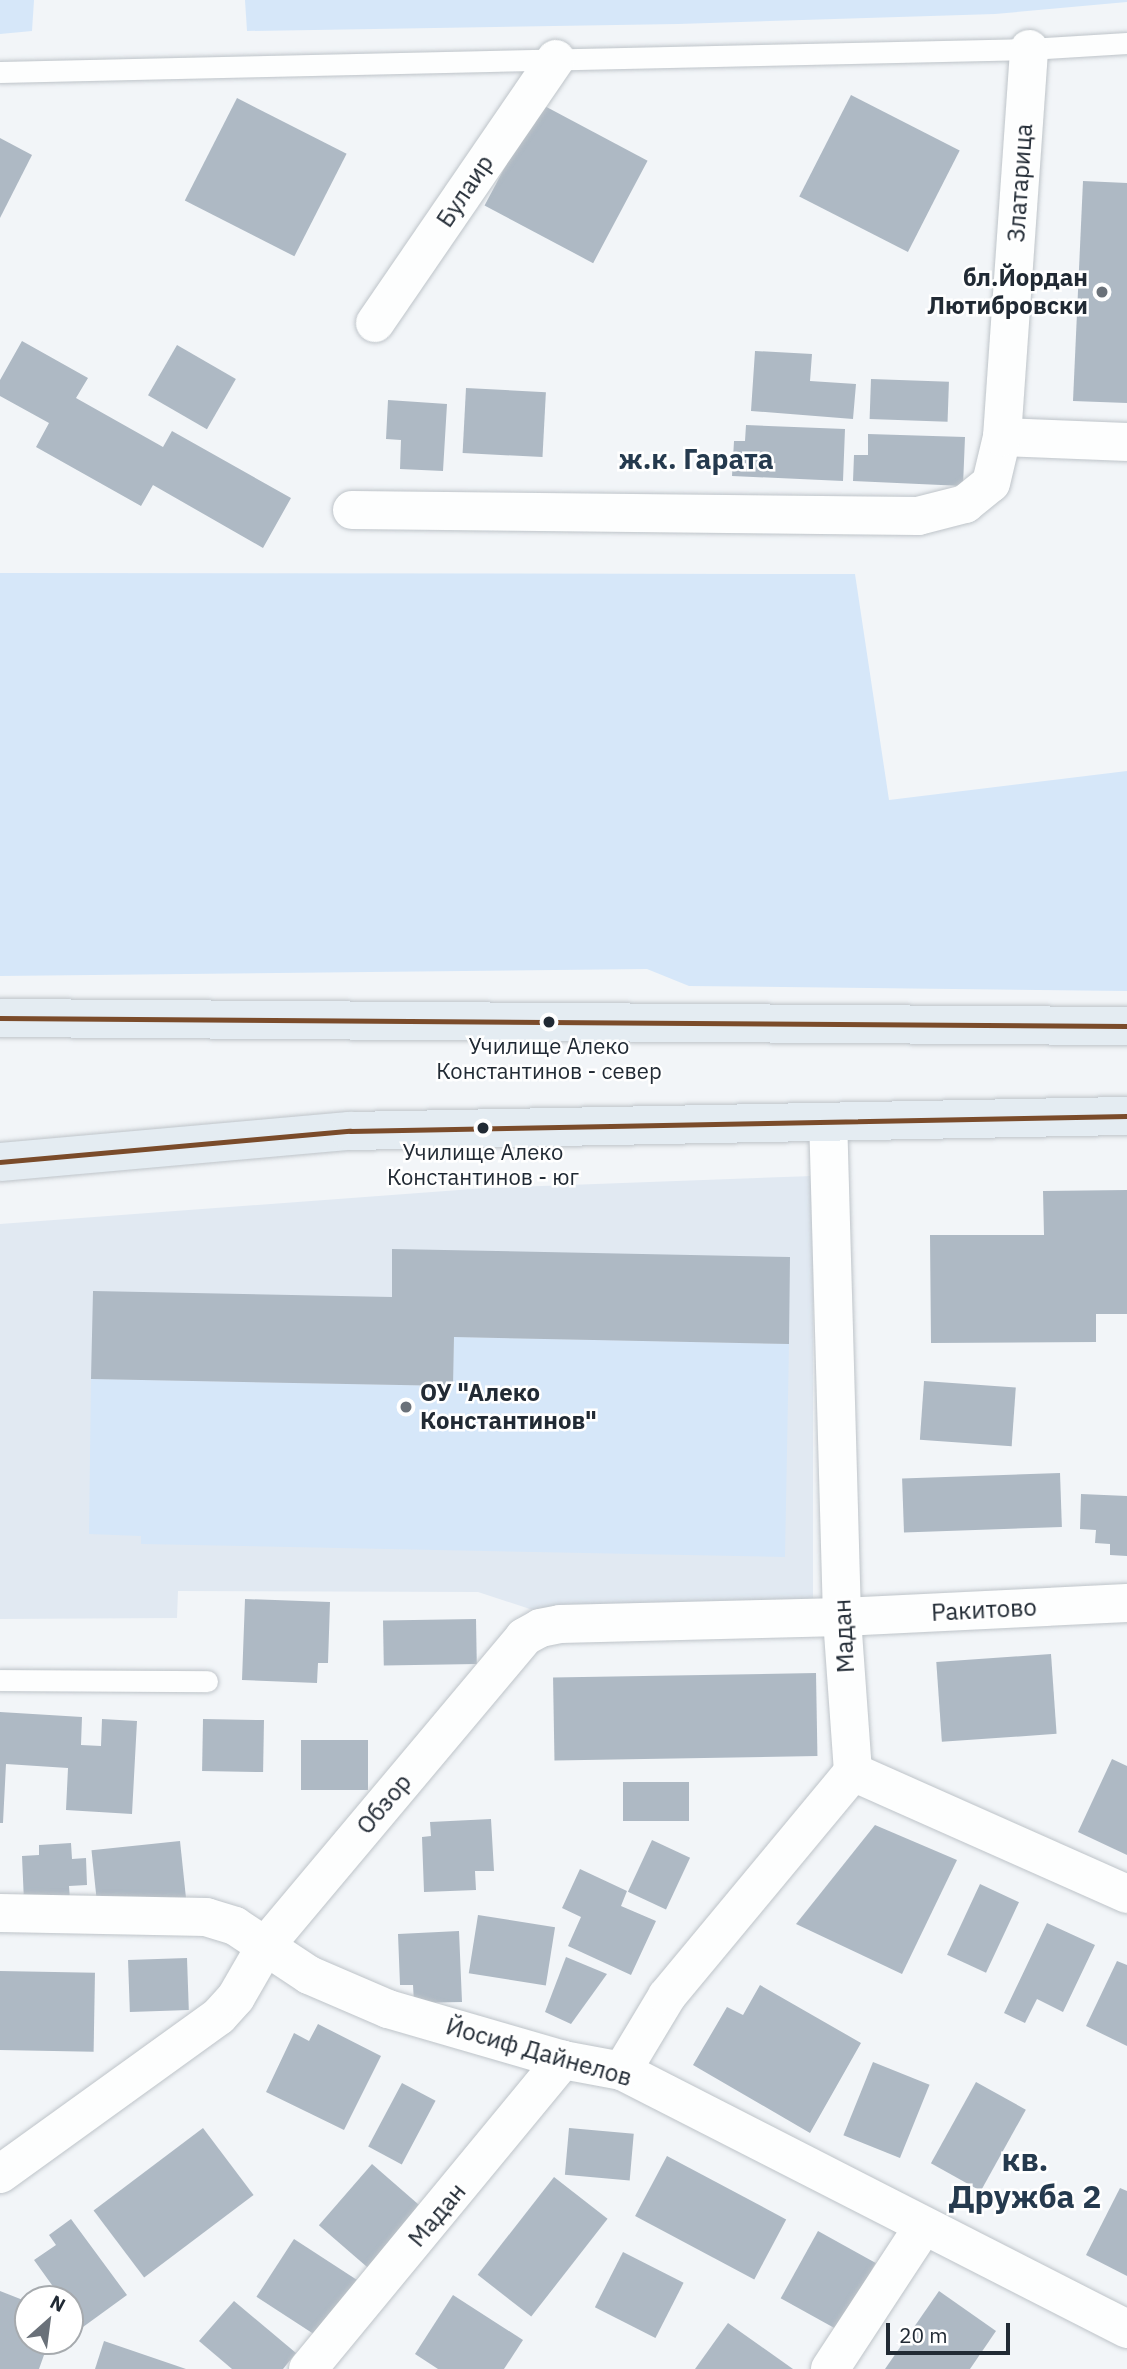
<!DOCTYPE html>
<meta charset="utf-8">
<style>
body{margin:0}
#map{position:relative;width:1127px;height:2369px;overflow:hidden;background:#f2f5f8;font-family:"IBM Plex Sans",sans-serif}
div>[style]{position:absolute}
.built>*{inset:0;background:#e1e9f2}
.green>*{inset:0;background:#d6e7f9}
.building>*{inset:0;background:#aeb9c4;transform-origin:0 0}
.roads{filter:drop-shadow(0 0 2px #bec4c9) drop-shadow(0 0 2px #bec4c9)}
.lane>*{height:21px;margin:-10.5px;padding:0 10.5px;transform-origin:10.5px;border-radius:10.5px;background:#fdfefe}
.street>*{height:38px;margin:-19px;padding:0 19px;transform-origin:19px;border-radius:19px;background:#fdfefe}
.highway>*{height:38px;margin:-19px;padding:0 19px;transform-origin:19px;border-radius:19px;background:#e4ecf2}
.bus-1>*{height:5px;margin:-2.5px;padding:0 2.5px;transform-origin:2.5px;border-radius:2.5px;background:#7a4b2a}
.dots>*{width:19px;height:19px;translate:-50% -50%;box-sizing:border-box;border:4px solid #fff;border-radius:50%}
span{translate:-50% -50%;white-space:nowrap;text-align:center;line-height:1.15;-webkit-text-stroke:5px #fff;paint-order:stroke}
.bus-label{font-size:22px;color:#212a34}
.street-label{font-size:24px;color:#212a34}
.poi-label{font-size:24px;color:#212a34;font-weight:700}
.right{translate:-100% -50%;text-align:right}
.left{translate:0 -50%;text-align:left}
.quarter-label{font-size:28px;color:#253a4e;font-weight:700}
.district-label{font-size:32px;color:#253a4e;font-weight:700}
.north{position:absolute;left:14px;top:2285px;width:70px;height:70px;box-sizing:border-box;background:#fff;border:2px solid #a6aaae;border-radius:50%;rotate:28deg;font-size:19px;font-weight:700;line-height:28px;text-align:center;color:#212a34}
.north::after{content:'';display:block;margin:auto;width:24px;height:32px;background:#6a7179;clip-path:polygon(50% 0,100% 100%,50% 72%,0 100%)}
.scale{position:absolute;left:886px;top:2323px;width:124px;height:32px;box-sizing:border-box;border:4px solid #212a34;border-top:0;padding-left:9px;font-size:21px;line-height:24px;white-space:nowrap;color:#212a34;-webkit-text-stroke:5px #fff;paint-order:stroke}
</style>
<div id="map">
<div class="built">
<div style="clip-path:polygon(813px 1176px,813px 1600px,536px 1611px,478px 1592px,178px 1591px,177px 1618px,0 1619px,0 1224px,486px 1188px)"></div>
</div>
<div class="green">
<div style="clip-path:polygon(0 0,34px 0,32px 31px,0 34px)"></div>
<div style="clip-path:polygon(245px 0,1127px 0,1127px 2px,995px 14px,678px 24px,247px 31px)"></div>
<div style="clip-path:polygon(0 573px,855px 574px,889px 800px,1127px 771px,1127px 991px,689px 986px,647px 969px,0 976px)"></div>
<div style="clip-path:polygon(454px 1337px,789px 1344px,785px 1557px,141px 1544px,141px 1536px,89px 1534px,91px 1379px,452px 1386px)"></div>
</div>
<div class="building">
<div style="left:851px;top:95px;width:122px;height:114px;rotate:27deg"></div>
<div style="left:237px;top:98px;width:123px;height:115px;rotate:27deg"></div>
<div style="left:539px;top:103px;width:123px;height:116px;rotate:28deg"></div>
<div style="clip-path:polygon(0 138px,32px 155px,0 218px)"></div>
<div style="clip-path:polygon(1083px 181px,1127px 183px,1127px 403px,1073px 401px)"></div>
<div style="clip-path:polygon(22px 341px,88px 378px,76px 398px,163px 447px,172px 431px,291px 498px,263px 548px,153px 485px,141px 506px,36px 447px,49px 423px,0 396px,0 380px)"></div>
<div style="left:177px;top:345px;width:68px;height:58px;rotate:30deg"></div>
<div style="clip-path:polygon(755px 351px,812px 354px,810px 381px,856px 384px,853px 419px,751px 411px)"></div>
<div style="left:871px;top:379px;width:78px;height:40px;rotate:2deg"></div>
<div style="left:466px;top:388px;width:80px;height:65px;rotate:3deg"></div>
<div style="clip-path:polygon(388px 400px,447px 404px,443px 471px,400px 469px,401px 440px,386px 439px)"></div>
<div style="clip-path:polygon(746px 425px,845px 429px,843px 481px,732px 476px,734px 441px,745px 441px)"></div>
<div style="clip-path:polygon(868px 434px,965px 437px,963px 486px,853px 481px,854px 455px,868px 455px)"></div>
<div style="clip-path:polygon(1127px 1190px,1127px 1314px,1096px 1314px,1096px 1342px,931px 1343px,930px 1235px,1044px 1235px,1043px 1191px)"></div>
<div style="clip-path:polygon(392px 1249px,790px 1257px,789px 1344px,454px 1337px,453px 1386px,91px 1379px,93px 1291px,392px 1297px)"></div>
<div style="left:924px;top:1381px;width:92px;height:59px;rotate:4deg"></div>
<div style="left:1060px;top:1473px;width:54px;height:158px;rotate:88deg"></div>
<div style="clip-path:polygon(1081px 1494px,1127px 1496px,1127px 1556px,1110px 1555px,1110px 1544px,1095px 1543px,1096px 1530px,1080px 1529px)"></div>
<div style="clip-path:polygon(245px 1599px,330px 1602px,328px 1663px,318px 1663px,317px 1683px,242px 1680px)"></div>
<div style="left:476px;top:1619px;width:45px;height:93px;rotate:89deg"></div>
<div style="left:1051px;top:1654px;width:80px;height:115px;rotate:86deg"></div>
<div style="left:816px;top:1673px;width:83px;height:263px;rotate:89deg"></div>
<div style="clip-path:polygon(0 1712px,82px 1717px,81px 1745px,101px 1746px,102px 1719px,137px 1721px,132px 1814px,66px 1810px,68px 1768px,6px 1764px,3px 1823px,0 1823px)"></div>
<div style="left:203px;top:1719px;width:61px;height:52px;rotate:1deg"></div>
<div style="left:301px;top:1740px;width:67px;height:50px"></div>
<div style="clip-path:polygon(1112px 1759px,1127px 1766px,1127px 1855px,1078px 1832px)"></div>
<div style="left:623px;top:1782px;width:66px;height:39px"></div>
<div style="clip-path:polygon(491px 1819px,494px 1871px,475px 1871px,476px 1890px,424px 1892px,422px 1837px,431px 1836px,430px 1822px)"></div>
<div style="clip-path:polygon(875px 1825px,957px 1860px,902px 1974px,796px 1924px)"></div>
<div style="left:652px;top:1840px;width:42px;height:57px;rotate:25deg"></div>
<div style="left:180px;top:1841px;width:58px;height:89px;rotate:84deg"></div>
<div style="clip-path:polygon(71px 1843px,72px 1859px,86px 1858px,87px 1885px,69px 1886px,70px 1900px,24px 1902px,22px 1856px,39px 1855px,39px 1845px)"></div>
<div style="clip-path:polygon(580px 1869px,627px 1891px,621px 1906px,656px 1921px,631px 1975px,568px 1946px,581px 1917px,562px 1908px)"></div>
<div style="left:980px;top:1884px;width:43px;height:78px;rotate:25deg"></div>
<div style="left:478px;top:1915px;width:78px;height:59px;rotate:9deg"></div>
<div style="clip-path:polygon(1047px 1923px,1095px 1945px,1063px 2012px,1037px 1999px,1025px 2023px,1004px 2013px)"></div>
<div style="clip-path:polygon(459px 1931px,462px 2002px,414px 2003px,413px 1985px,400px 1985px,398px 1934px)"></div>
<div style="clip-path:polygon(566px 1957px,607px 1974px,571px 2024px,545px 2012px)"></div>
<div style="left:187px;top:1958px;width:52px;height:59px;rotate:88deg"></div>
<div style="clip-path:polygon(1117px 1961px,1127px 1965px,1127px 2046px,1086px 2026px)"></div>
<div style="left:0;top:1971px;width:95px;height:79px;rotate:1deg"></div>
<div style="clip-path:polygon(760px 1985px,861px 2043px,810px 2133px,693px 2065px,727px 2007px,743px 2015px)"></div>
<div style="clip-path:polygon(318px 2024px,381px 2056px,344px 2130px,266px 2092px,294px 2033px,309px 2041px)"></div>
<div style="left:873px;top:2062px;width:61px;height:79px;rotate:22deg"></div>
<div style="left:976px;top:2082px;width:57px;height:93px;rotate:29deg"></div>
<div style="left:402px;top:2083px;width:38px;height:72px;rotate:28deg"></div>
<div style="left:203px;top:2128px;width:84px;height:137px;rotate:53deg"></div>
<div style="left:569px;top:2128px;width:65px;height:47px;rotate:5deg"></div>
<div style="left:667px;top:2156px;width:135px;height:68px;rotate:28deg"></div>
<div style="left:372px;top:2164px;width:70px;height:81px;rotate:41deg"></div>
<div style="left:554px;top:2177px;width:68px;height:124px;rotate:38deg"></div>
<div style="clip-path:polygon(1120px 2188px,1127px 2191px,1127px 2276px,1086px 2255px)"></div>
<div style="clip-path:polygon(71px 2219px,127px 2295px,83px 2327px,70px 2309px,70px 2299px,62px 2299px,34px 2260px,56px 2245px,49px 2235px)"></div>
<div style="left:818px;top:2231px;width:66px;height:77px;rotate:29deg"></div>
<div style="left:294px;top:2239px;width:83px;height:69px;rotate:33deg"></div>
<div style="left:623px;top:2252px;width:68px;height:62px;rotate:27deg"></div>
<div style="clip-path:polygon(0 2291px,28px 2302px,28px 2317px,23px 2330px,28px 2332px,28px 2341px,49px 2341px,39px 2369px,0 2369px)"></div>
<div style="clip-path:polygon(939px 2291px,996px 2331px,970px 2369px,885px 2369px)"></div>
<div style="clip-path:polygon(453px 2295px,523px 2340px,504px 2369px,438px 2369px,415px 2354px)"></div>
<div style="clip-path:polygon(234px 2301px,296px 2353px,283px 2369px,232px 2369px,199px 2341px)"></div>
<div style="clip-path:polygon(728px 2323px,793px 2369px,695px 2369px)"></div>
<div style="clip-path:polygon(104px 2341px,186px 2369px,95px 2369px)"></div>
</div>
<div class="roads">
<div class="lane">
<div style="left:0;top:72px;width:1029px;rotate:-1.28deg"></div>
<div style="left:1029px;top:49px;width:98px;rotate:-3.5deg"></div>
<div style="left:0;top:1680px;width:207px;rotate:0.3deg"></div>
</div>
<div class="street">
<div style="left:375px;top:323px;width:320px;rotate:-55.6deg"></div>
<div style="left:1002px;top:437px;width:125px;rotate:2.3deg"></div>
<div style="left:352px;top:510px;width:566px;rotate:0.61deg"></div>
<div style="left:918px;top:516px;width:49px;rotate:-14.3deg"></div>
<div style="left:965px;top:504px;width:33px;rotate:-39deg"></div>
<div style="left:991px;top:483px;width:47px;rotate:-76.6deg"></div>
<div style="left:1002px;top:437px;width:389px;rotate:-86deg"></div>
<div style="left:853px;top:1772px;width:300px;rotate:24deg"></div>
<div style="left:0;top:1913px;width:206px;rotate:1.1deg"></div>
<div style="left:206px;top:1917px;width:30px;rotate:17deg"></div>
<div style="left:235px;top:1926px;width:89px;rotate:33.5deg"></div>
<div style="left:309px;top:1975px;width:86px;rotate:23.3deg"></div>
<div style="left:388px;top:2009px;width:182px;rotate:16.2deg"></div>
<div style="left:563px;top:2060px;width:60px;rotate:10.6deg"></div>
<div style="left:622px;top:2071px;width:567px;rotate:27.06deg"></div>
<div style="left:622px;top:2071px;width:87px;rotate:-59deg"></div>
<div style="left:667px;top:1996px;width:291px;rotate:-50.3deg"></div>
<div style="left:853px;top:1772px;width:155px;rotate:-94.1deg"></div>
<div style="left:842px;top:1617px;width:495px;rotate:-91.6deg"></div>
<div style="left:0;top:2174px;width:270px;rotate:-35.8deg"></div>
<div style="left:219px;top:2016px;width:25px;rotate:-48deg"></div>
<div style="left:236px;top:1997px;width:60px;rotate:-60deg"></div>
<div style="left:266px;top:1945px;width:402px;rotate:-50deg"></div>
<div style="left:524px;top:1637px;width:18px;rotate:-29deg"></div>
<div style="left:540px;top:1628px;width:20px;rotate:-11deg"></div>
<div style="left:560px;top:1624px;width:282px;rotate:-1.4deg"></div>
<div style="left:842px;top:1617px;width:285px;rotate:-2.8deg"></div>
<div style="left:308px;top:2369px;width:401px;rotate:-50.5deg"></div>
<div style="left:830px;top:2369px;width:170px;rotate:-56.8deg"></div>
</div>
<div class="highway">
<div style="left:0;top:1018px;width:1127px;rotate:0.41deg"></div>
<div style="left:0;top:1162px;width:351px;rotate:-5.1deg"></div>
<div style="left:350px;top:1131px;width:777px;rotate:-1.11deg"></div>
</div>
</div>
<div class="bus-1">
<div style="left:0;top:1018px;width:1127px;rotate:0.41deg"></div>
<div style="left:0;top:1162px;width:351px;rotate:-5.1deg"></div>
<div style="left:350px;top:1131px;width:777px;rotate:-1.11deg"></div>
</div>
<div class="dots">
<div style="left:1102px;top:292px;background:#6a7179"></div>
<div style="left:549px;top:1022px;background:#212a34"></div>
<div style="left:483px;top:1128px;background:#212a34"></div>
<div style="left:406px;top:1407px;background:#6a7179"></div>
</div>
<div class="bus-label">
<span style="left:549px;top:1058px">Училище Алеко<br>Константинов - север</span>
<span style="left:483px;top:1164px">Училище Алеко<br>Константинов - юг</span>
</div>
<div class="street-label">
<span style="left:1020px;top:183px;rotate:-86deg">Златарица</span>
<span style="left:465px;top:191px;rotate:-56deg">Булаир</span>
<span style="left:984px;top:1610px;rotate:-3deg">Ракитово</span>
<span style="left:844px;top:1636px;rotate:-93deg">Мадан</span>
<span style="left:384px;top:1804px;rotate:-50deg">Обзор</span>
<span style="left:539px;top:2052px;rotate:16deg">Йосиф Дайнелов</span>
<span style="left:437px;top:2215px;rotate:-50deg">Мадан</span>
</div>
<div class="poi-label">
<span class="right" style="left:1088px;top:292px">бл.Йордан<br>Лютибровски</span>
<span class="left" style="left:420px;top:1407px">ОУ "Алеко<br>Константинов"</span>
</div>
<div class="quarter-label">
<span style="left:696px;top:459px">ж.к. Гарата</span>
</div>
<div class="district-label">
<span style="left:1025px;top:2178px">кв.<br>Дружба 2</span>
</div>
<div class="north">N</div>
<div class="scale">20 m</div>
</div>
